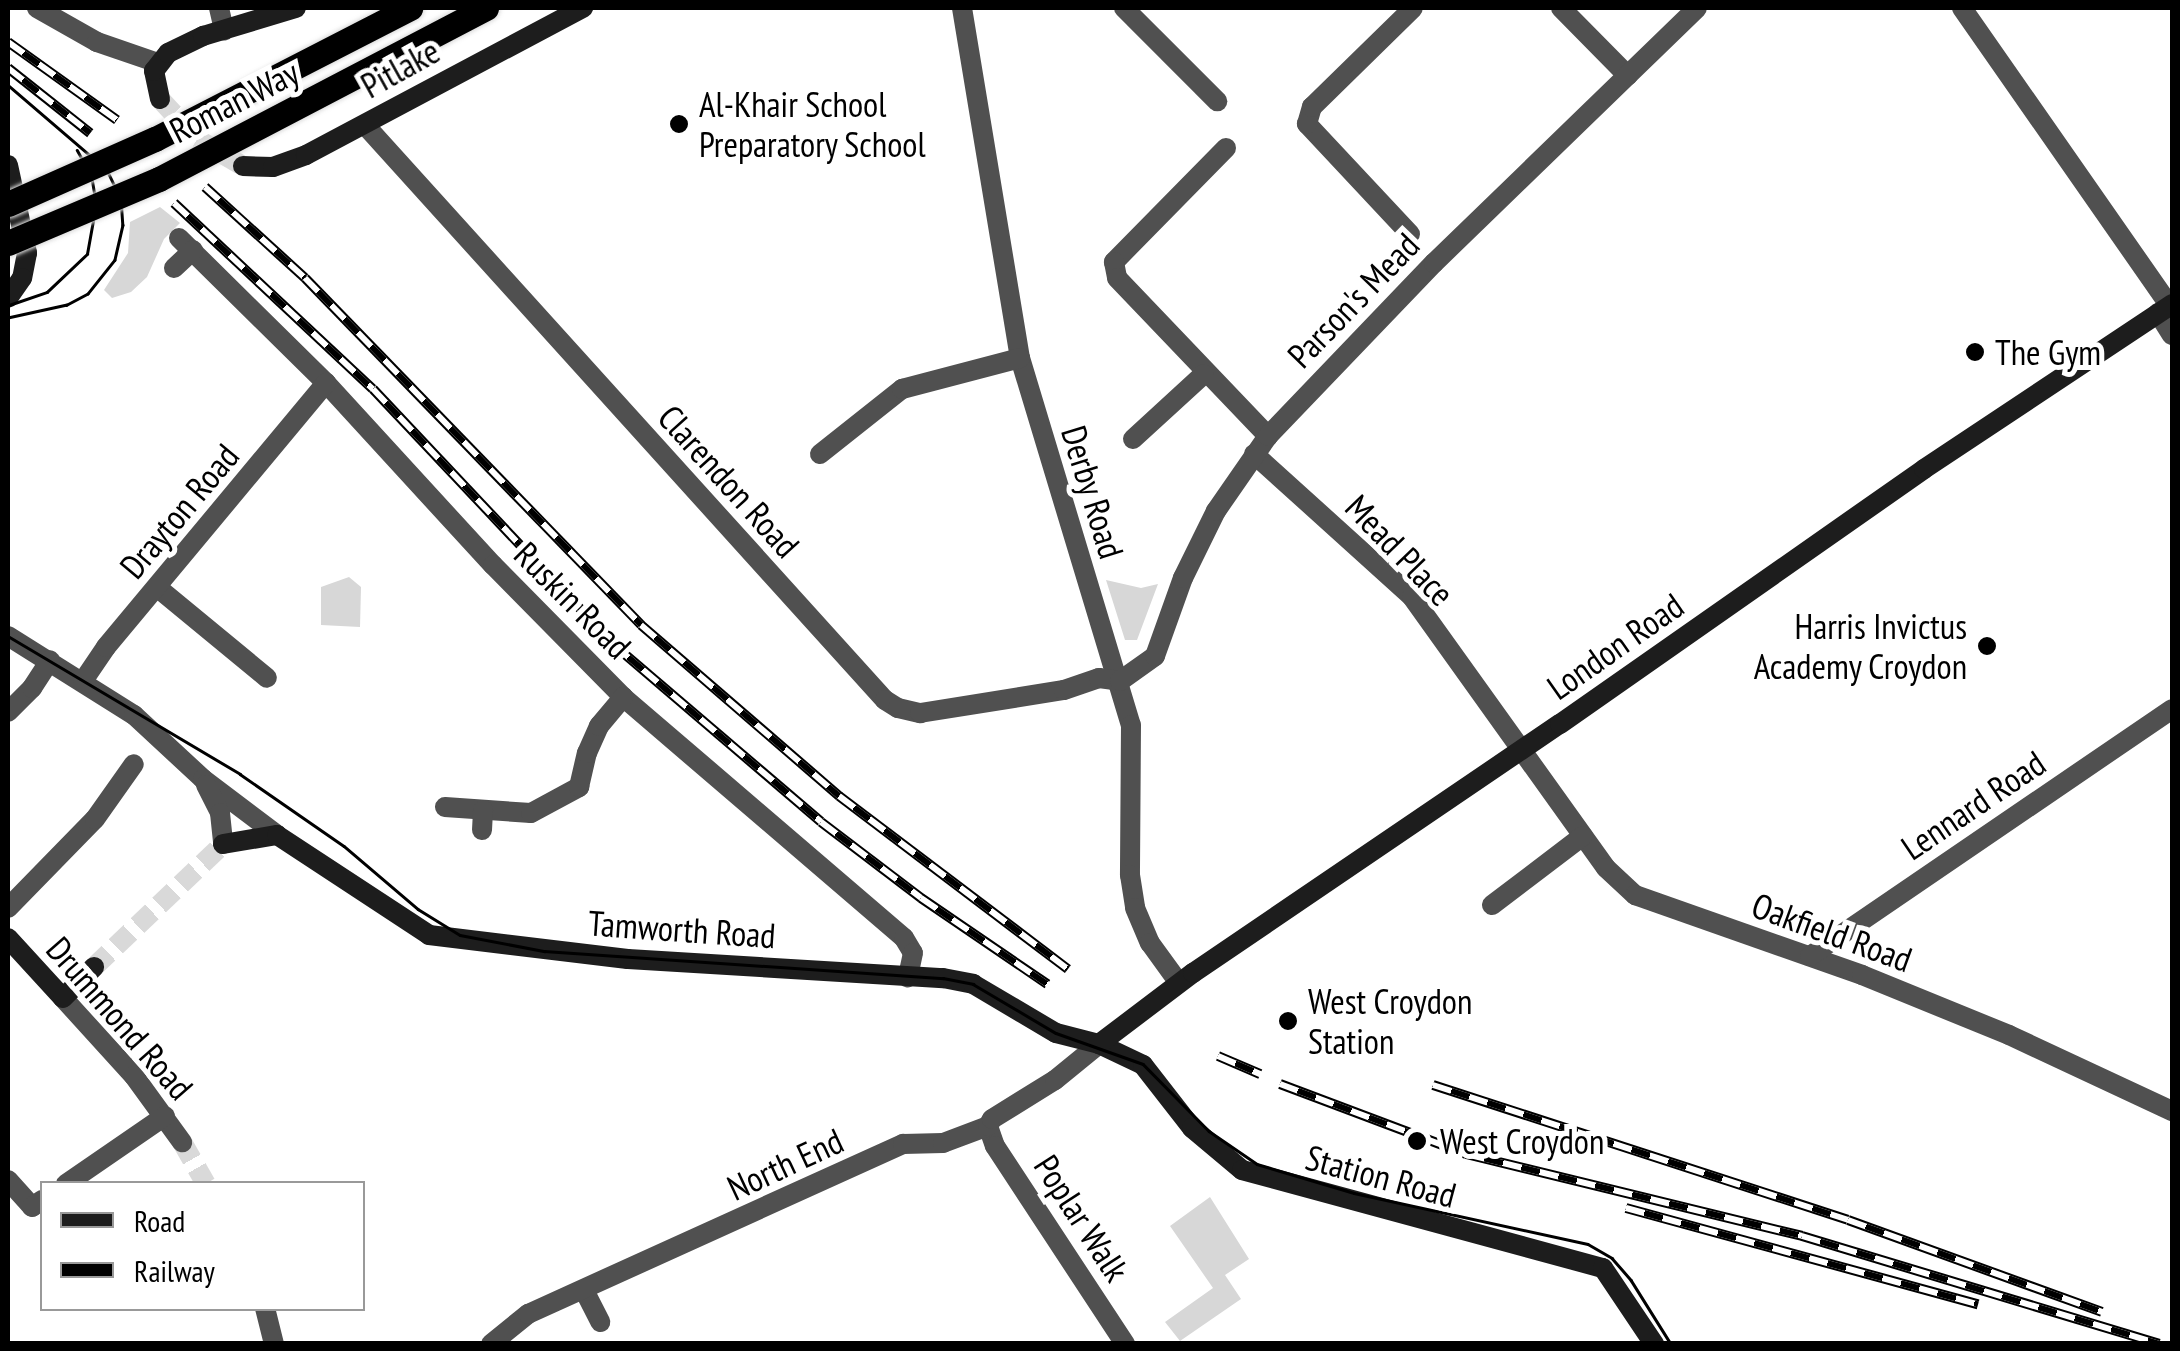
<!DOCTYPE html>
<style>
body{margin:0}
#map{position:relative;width:2180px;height:1351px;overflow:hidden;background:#fff;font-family:"PT Sans Narrow",sans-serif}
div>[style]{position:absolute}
.green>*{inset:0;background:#d7d7d7}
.street-tunnel>*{height:20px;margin-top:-10px;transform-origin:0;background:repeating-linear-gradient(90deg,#d9d9d9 0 20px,transparent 0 30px)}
.secondary-tunnel>*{height:20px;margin-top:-10px;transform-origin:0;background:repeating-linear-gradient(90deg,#d9d9d9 0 20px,transparent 0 30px)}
.street>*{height:20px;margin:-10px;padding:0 10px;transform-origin:10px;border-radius:10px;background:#505050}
.secondary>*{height:20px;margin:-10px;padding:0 10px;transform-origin:10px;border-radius:10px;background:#1d1d1d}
.tram>*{height:2.5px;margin:-1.25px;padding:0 1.25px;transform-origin:1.25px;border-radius:1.25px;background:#000}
.rail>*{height:10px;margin-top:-5px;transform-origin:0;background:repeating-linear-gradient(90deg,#fff 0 19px,#000 0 38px);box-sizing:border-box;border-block:2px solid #000}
.bridges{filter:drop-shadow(0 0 2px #dbdbdb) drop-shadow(0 0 2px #dbdbdb)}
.primary-bridge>*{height:25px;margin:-12.5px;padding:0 12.5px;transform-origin:12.5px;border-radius:12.5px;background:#000}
.dots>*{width:28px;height:28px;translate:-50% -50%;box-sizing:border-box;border:5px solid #fff;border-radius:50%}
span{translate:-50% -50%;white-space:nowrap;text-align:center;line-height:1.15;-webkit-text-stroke:10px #fff;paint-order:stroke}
.street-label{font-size:35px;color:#000}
.poi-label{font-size:35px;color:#000}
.left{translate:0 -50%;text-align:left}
.right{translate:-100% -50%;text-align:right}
.frame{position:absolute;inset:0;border:10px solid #000;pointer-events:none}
.legend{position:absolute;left:40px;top:1181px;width:325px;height:130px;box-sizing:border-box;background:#fff;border:2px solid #999;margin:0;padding:12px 18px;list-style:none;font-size:30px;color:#000}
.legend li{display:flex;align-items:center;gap:20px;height:50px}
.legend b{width:50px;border:2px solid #999}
</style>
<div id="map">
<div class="green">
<div style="clip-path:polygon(160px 207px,180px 223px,164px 239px,147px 277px,131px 292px,112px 298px,104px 290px,128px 253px,130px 222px)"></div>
<div style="clip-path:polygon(349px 577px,361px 587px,360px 627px,321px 625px,321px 587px)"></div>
<div style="clip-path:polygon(1106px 580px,1141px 588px,1158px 584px,1137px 640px,1125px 640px)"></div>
<div style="clip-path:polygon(1210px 1197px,1249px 1259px,1225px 1275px,1241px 1299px,1180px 1341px,1165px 1322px,1213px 1288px,1170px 1226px)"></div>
</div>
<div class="street-tunnel">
<div style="left:182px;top:1142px;width:48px;rotate:60.3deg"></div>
</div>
<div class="secondary-tunnel">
<div style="left:160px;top:99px;width:54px;rotate:47.2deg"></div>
<div style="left:197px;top:139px;width:53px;rotate:30.4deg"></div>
<div style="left:94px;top:967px;width:178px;rotate:-43.6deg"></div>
</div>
<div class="street">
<div style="left:37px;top:8px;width:69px;rotate:29.5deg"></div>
<div style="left:97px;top:42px;width:65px;rotate:19deg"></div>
<div style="left:219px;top:8px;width:23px;rotate:77deg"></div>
<div style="left:962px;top:8px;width:355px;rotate:80.6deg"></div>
<div style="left:1020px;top:358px;width:383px;rotate:73.2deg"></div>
<div style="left:1131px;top:725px;width:150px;rotate:90.4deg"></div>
<div style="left:1130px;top:875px;width:33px;rotate:81deg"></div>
<div style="left:1135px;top:908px;width:38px;rotate:67deg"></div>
<div style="left:1150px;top:943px;width:49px;rotate:54.1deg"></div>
<div style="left:1124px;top:8px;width:132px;rotate:45deg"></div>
<div style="left:1561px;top:8px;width:95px;rotate:45.4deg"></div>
<div style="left:1962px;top:8px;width:363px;rotate:55.1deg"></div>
<div style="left:365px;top:125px;width:775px;rotate:47.88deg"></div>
<div style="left:885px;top:700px;width:15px;rotate:32deg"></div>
<div style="left:898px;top:708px;width:23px;rotate:13deg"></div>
<div style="left:920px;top:713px;width:146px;rotate:-9.1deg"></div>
<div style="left:1064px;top:690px;width:37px;rotate:-19deg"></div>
<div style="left:1099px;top:678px;width:21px;rotate:8deg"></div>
<div style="left:1226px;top:148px;width:160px;rotate:134.5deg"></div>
<div style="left:1114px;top:262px;width:16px;rotate:79deg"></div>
<div style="left:1117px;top:278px;width:219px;rotate:46.3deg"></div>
<div style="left:1410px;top:234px;width:151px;rotate:-133.1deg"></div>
<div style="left:1307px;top:124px;width:18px;rotate:-74deg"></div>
<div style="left:1312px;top:107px;width:141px;rotate:-44.4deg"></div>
<div style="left:179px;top:238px;width:206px;rotate:44.6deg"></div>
<div style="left:326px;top:383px;width:247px;rotate:47.5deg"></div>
<div style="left:493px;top:565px;width:185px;rotate:45.4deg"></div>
<div style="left:623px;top:697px;width:370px;rotate:40.6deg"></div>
<div style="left:904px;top:938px;width:17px;rotate:59deg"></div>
<div style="left:913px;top:953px;width:25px;rotate:102deg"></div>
<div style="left:174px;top:268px;width:26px;rotate:-43deg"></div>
<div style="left:2158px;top:313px;width:26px;rotate:58deg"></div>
<div style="left:1133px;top:439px;width:96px;rotate:-42.5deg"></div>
<div style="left:820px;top:454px;width:105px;rotate:-38.4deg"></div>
<div style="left:902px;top:389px;width:122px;rotate:-14.7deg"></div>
<div style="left:1254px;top:454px;width:213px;rotate:42.1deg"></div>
<div style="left:1412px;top:597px;width:333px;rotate:54.4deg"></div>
<div style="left:1606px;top:868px;width:40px;rotate:43deg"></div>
<div style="left:1635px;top:895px;width:241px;rotate:19.4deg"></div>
<div style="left:1862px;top:975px;width:159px;rotate:22.2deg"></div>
<div style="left:2009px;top:1035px;width:180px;rotate:25deg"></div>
<div style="left:158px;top:588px;width:141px;rotate:39.5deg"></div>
<div style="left:8px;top:636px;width:149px;rotate:32.1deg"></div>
<div style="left:134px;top:715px;width:94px;rotate:42.8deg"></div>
<div style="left:203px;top:779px;width:93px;rotate:37.1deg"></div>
<div style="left:83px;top:681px;width:41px;rotate:-55.9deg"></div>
<div style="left:106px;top:647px;width:344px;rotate:-50.2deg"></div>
<div style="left:1120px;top:681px;width:43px;rotate:-35.5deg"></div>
<div style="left:1155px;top:656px;width:83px;rotate:-70.3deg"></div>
<div style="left:1183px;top:578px;width:75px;rotate:-63.8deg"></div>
<div style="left:1216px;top:511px;width:91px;rotate:-55.3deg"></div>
<div style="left:1268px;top:436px;width:240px;rotate:-46.2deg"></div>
<div style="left:1434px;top:263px;width:366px;rotate:-44.1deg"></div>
<div style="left:8px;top:712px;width:34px;rotate:-45deg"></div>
<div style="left:32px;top:688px;width:33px;rotate:-57deg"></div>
<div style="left:206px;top:785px;width:31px;rotate:63deg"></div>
<div style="left:220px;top:813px;width:31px;rotate:84deg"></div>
<div style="left:445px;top:807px;width:86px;rotate:4deg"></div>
<div style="left:531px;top:813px;width:55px;rotate:-28.4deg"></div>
<div style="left:579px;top:787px;width:35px;rotate:-77deg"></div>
<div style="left:587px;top:753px;width:30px;rotate:-66deg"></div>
<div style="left:599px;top:726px;width:38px;rotate:-50deg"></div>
<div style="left:482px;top:830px;width:20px;rotate:-87deg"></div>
<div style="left:1492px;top:905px;width:114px;rotate:-37.2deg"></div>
<div style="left:8px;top:908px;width:124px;rotate:-45.7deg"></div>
<div style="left:95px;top:819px;width:67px;rotate:-54.7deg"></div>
<div style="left:1810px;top:956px;width:438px;rotate:-34.3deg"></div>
<div style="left:63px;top:998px;width:105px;rotate:47.7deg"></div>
<div style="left:134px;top:1076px;width:82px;rotate:54deg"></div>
<div style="left:988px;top:1126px;width:21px;rotate:71deg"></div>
<div style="left:995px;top:1146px;width:237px;rotate:56.7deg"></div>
<div style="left:8px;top:1180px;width:36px;rotate:48deg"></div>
<div style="left:32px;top:1207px;width:12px;rotate:-35deg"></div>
<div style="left:66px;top:1184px;width:120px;rotate:-34.5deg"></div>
<div style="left:584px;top:1290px;width:36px;rotate:63deg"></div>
<div style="left:265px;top:1308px;width:37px;rotate:76deg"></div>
<div style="left:491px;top:1344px;width:48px;rotate:-39deg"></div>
<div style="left:528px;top:1314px;width:412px;rotate:-24.4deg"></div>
<div style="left:903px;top:1144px;width:40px;rotate:-1.4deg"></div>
<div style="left:943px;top:1143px;width:48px;rotate:-20.7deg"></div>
<div style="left:988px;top:1126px;width:8px;rotate:-60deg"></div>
<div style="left:992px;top:1119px;width:74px;rotate:-31.8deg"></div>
<div style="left:1055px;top:1080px;width:57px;rotate:-39.3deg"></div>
</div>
<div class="secondary">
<div style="left:160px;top:99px;width:29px;rotate:-102deg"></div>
<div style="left:154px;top:71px;width:23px;rotate:-52deg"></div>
<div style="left:168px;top:53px;width:39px;rotate:-26deg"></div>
<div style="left:203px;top:36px;width:97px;rotate:-16.8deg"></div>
<div style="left:8px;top:165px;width:90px;rotate:77.8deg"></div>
<div style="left:27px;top:253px;width:25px;rotate:101deg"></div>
<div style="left:22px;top:278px;width:24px;rotate:125deg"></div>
<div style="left:243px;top:166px;width:30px;rotate:2deg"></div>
<div style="left:273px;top:167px;width:35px;rotate:-20deg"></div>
<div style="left:306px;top:155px;width:314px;rotate:-28deg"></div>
<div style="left:223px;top:844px;width:55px;rotate:-9.5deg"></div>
<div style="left:277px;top:835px;width:182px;rotate:33.3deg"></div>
<div style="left:429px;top:935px;width:200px;rotate:6.9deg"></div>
<div style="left:628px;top:959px;width:316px;rotate:3.5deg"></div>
<div style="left:943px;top:978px;width:31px;rotate:11deg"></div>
<div style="left:973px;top:984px;width:96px;rotate:30.6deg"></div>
<div style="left:1056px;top:1033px;width:44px;rotate:14.3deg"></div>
<div style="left:1099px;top:1044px;width:49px;rotate:25.5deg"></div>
<div style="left:1143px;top:1065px;width:80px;rotate:52.1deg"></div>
<div style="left:1192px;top:1128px;width:65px;rotate:40deg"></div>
<div style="left:1242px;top:1170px;width:374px;rotate:15.2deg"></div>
<div style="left:1603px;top:1268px;width:92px;rotate:56.1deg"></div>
<div style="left:8px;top:938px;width:81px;rotate:47.5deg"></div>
<div style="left:63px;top:998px;width:44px;rotate:-45deg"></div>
<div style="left:1099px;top:1044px;width:118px;rotate:-37.1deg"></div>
<div style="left:1193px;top:973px;width:443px;rotate:-34.2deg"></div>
<div style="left:1560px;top:724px;width:444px;rotate:-35deg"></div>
<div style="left:1924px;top:469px;width:298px;rotate:-33.6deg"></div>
</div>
<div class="tram">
<div style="left:8px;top:85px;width:130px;rotate:40.6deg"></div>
<div style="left:107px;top:170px;width:32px;rotate:64deg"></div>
<div style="left:121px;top:199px;width:26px;rotate:86deg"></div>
<div style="left:123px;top:225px;width:36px;rotate:103deg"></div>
<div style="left:115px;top:260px;width:43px;rotate:128.5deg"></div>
<div style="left:88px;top:294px;width:24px;rotate:152deg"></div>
<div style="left:67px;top:305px;width:60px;rotate:167.6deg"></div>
<div style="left:9px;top:305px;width:40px;rotate:-18.9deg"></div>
<div style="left:47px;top:292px;width:55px;rotate:-43.5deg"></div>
<div style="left:87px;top:254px;width:51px;rotate:-79.8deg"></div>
<div style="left:96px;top:204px;width:28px;rotate:-100deg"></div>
<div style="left:91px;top:176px;width:29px;rotate:-119deg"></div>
<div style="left:8px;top:636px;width:270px;rotate:30.7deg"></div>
<div style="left:240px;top:774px;width:126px;rotate:34.7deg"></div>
<div style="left:344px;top:846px;width:97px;rotate:40.4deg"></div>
<div style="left:418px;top:909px;width:49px;rotate:31.8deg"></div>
<div style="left:460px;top:935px;width:86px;rotate:10.8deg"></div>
<div style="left:544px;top:951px;width:400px;rotate:3.9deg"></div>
<div style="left:943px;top:978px;width:31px;rotate:11deg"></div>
<div style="left:973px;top:984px;width:96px;rotate:30.6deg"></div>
<div style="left:1056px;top:1033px;width:92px;rotate:19.6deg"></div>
<div style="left:1143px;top:1064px;width:94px;rotate:45.4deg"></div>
<div style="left:1209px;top:1131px;width:58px;rotate:34.5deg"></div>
<div style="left:1257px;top:1164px;width:101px;rotate:16.6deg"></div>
<div style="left:1354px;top:1193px;width:239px;rotate:12.3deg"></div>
<div style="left:1588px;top:1244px;width:28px;rotate:30deg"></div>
<div style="left:1612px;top:1258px;width:29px;rotate:49deg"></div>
<div style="left:1631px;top:1280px;width:75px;rotate:58deg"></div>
</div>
<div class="rail">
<div style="left:8px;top:42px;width:134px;rotate:35.6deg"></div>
<div style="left:8px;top:68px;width:105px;rotate:38.4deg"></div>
<div style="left:205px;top:187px;width:135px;rotate:42.3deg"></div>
<div style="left:305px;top:278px;width:483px;rotate:45.9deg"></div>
<div style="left:641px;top:625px;width:262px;rotate:40.8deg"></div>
<div style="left:839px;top:796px;width:287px;rotate:37.1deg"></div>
<div style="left:174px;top:203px;width:272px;rotate:43.1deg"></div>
<div style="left:373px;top:389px;width:352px;rotate:46.7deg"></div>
<div style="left:614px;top:645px;width:272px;rotate:40.5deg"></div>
<div style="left:821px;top:822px;width:126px;rotate:37.2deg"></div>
<div style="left:921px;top:898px;width:153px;rotate:34.3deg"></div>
<div style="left:1218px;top:1056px;width:46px;rotate:23.2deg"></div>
<div style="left:1280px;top:1084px;width:199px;rotate:20.6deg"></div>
<div style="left:1466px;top:1154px;width:346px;rotate:13.7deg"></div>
<div style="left:1802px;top:1236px;width:373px;rotate:16.8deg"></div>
<div style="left:1433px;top:1085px;width:436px;rotate:18deg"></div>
<div style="left:1848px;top:1220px;width:270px;rotate:19.9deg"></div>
<div style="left:1626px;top:1208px;width:365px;rotate:15.3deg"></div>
</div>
<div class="bridges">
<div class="primary-bridge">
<div style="left:8px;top:204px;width:161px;rotate:-23.9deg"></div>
<div style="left:155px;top:139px;width:287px;rotate:-27.2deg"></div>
<div style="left:8px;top:243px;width:164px;rotate:-23deg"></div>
<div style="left:159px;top:179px;width:369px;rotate:-27.6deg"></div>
</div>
</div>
<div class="dots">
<div style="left:679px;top:124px;background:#000"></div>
<div style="left:1975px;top:352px;background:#000"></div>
<div style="left:1987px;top:646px;background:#000"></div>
<div style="left:1288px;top:1021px;background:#000"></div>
<div style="left:1417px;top:1141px;background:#000"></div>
</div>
<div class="street-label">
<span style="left:400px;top:68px;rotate:-29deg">Pitlake</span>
<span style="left:234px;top:101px;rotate:-27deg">Roman Way</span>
<span style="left:1353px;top:300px;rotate:-46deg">Parson's Mead</span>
<span style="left:729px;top:481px;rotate:48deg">Clarendon Road</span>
<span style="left:1093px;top:492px;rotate:73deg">Derby Road</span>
<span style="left:179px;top:511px;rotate:-50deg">Drayton Road</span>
<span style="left:1400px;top:550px;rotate:46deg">Mead Place</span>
<span style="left:573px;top:600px;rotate:45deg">Ruskin Road</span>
<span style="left:1615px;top:646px;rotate:-35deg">London Road</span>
<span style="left:1973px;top:805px;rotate:-34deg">Lennard Road</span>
<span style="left:682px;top:929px;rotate:4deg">Tamworth Road</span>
<span style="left:1832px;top:932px;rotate:20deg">Oakfield Road</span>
<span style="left:120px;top:1018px;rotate:49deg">Drummond Road</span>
<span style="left:785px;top:1164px;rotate:-25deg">North End</span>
<span style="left:1381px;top:1176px;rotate:15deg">Station Road</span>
<span style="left:1082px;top:1218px;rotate:57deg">Poplar Walk</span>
</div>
<div class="poi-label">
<span class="left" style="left:699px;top:124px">Al-Khair School<br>Preparatory School</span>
<span class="left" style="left:1995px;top:352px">The Gym</span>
<span class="right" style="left:1967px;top:646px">Harris Invictus<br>Academy Croydon</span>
<span class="left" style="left:1308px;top:1021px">West Croydon<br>Station</span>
<span class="left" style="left:1440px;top:1141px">West Croydon</span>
</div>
<div class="frame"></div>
<ul class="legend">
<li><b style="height:12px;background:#1d1d1d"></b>Road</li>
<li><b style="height:12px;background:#000"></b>Railway</li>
</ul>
</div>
